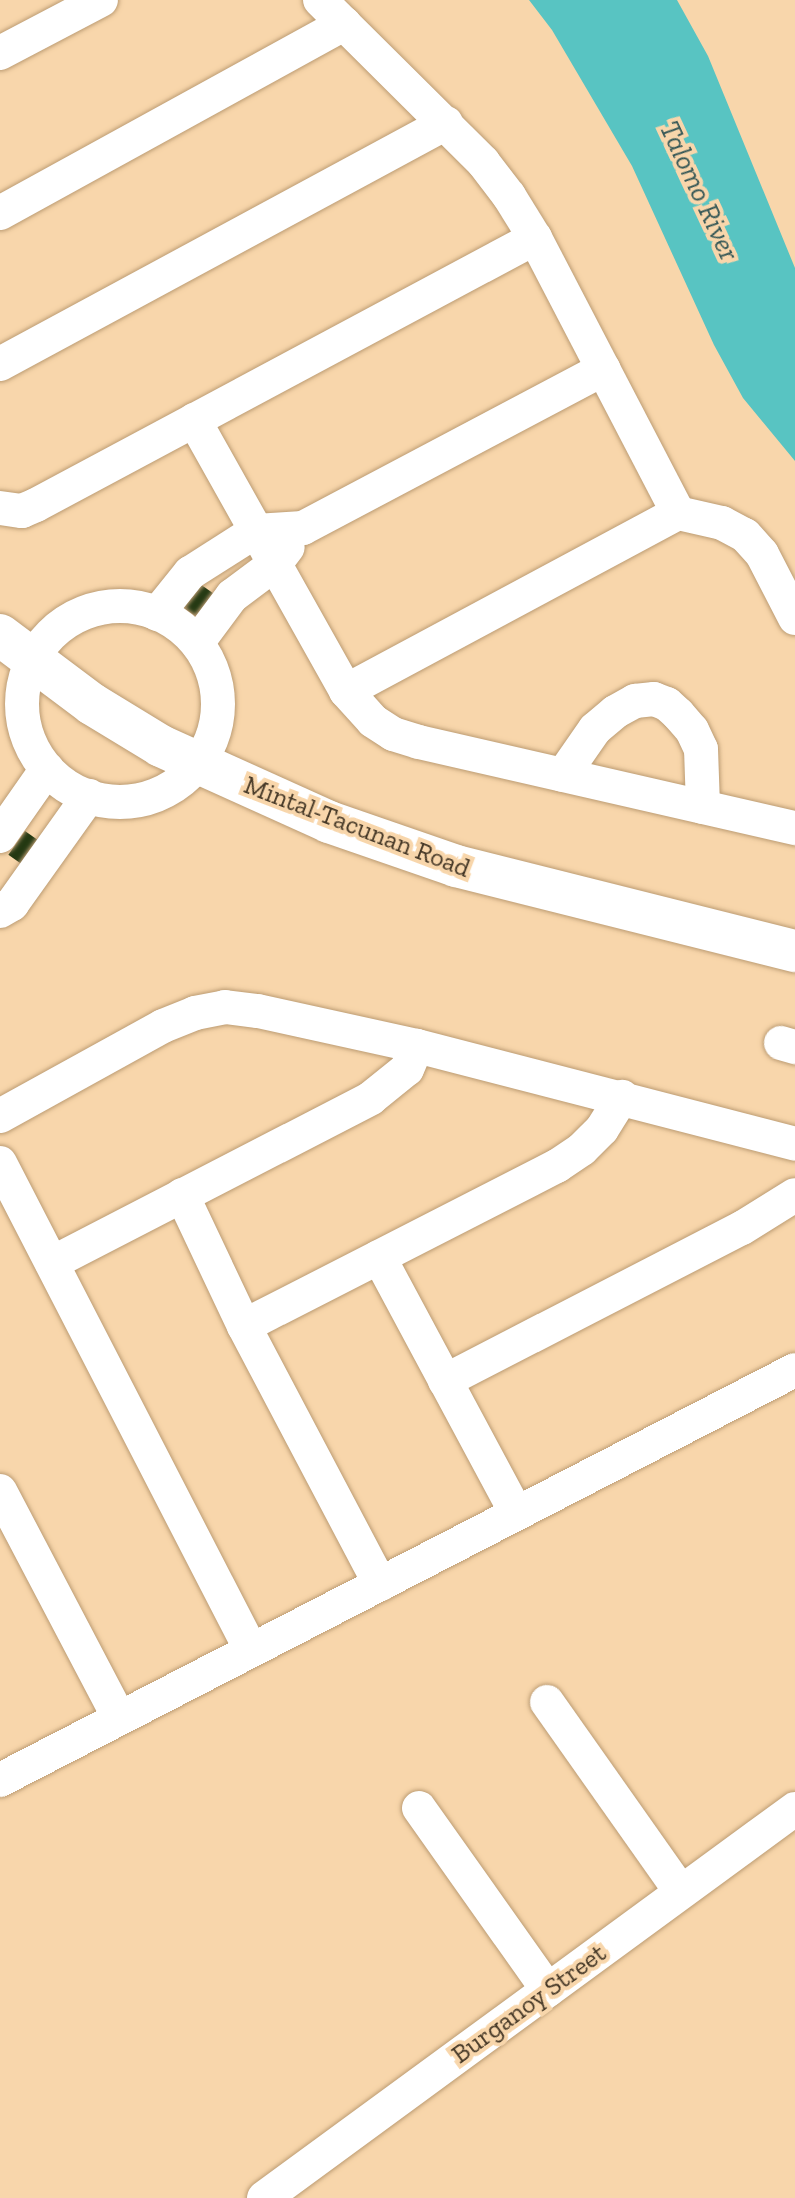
<!DOCTYPE html>
<style>
body{margin:0}
#map{position:relative;width:795px;height:2198px;overflow:hidden;background:#f8d6ab;font-family:"Zilla Slab",serif}
div>[style]{position:absolute}
.water>*{inset:0;background:#58c4c2}
.building>*{inset:0;background:#233812;transform-origin:0 0}
.roads{filter:drop-shadow(0 0 2px #bc9c73) drop-shadow(0 0 2px #bc9c73)}
.minor>*{height:34px;margin:-17px;padding:0 17px;transform-origin:17px;border-radius:17px;background:#fff}
.minor>.ring{margin:-17px;padding:0;box-sizing:content-box;background:none;border:34px solid #fff;border-radius:50%}
.tertiary>*{height:42px;margin:-21px;padding:0 21px;transform-origin:21px;border-radius:21px;background:#fff}
span{translate:-50% -50%;white-space:nowrap;text-align:center;line-height:1.15;-webkit-text-stroke:8px #f8d6ab;paint-order:stroke}
.street-label{font-size:26px;color:#433625}
.water-label{font-size:28px;color:#355756;font-style:italic}
</style>
<div id="map">
<div class="water">
<div style="clip-path:polygon(529px 0,677px 0,708px 56px,795px 268px,795px 461px,743px 398px,714px 345px,632px 166px,552px 30px)"></div>
</div>
<div class="building">
<div style="left:200px;top:584px;width:16px;height:29px;rotate:35deg"></div>
<div style="left:25px;top:831px;width:16px;height:29px;rotate:35deg"></div>
</div>
<div class="roads">
<div class="minor">
<div style="left:320px;top:0;width:230px;rotate:44.8deg"></div>
<div style="left:483px;top:162px;width:43px;rotate:52.6deg"></div>
<div style="left:509px;top:196px;width:49px;rotate:58.2deg"></div>
<div style="left:535px;top:238px;width:310px;rotate:62.5deg"></div>
<div style="left:0;top:53px;width:114px;rotate:-27.7deg"></div>
<div style="left:0;top:213px;width:393px;rotate:-28.8deg"></div>
<div style="left:0;top:364px;width:507px;rotate:-28.38deg"></div>
<div style="left:194px;top:420px;width:311px;rotate:60.7deg"></div>
<div style="left:346px;top:691px;width:40px;rotate:48deg"></div>
<div style="left:373px;top:721px;width:24px;rotate:33deg"></div>
<div style="left:393px;top:734px;width:27px;rotate:17deg"></div>
<div style="left:419px;top:742px;width:386px;rotate:12.9deg"></div>
<div style="left:0;top:508px;width:22px;rotate:8deg"></div>
<div style="left:22px;top:511px;width:15px;rotate:-23deg"></div>
<div style="left:36px;top:505px;width:566px;rotate:-28.15deg"></div>
<div class="ring" style="left:22px;top:606px;width:162px;height:162px"></div>
<div style="left:157px;top:614px;width:53px;rotate:-51.2deg"></div>
<div style="left:190px;top:573px;width:78px;rotate:-32.5deg"></div>
<div style="left:256px;top:531px;width:47px;rotate:-3.7deg"></div>
<div style="left:303px;top:528px;width:340px;rotate:-27.9deg"></div>
<div style="left:197px;top:643px;width:59px;rotate:-53.3deg"></div>
<div style="left:232px;top:596px;width:54px;rotate:-36.7deg"></div>
<div style="left:275px;top:564px;width:21px;rotate:-53deg"></div>
<div style="left:346px;top:691px;width:377px;rotate:-28.2deg"></div>
<div style="left:678px;top:513px;width:45px;rotate:12.8deg"></div>
<div style="left:722px;top:523px;width:26px;rotate:28deg"></div>
<div style="left:745px;top:535px;width:25px;rotate:48deg"></div>
<div style="left:762px;top:554px;width:72px;rotate:62.7deg"></div>
<div style="left:563px;top:775px;width:56px;rotate:-55.2deg"></div>
<div style="left:595px;top:729px;width:26px;rotate:-40deg"></div>
<div style="left:615px;top:712px;width:23px;rotate:-29deg"></div>
<div style="left:635px;top:701px;width:19px;rotate:-6deg"></div>
<div style="left:654px;top:699px;width:14px;rotate:21deg"></div>
<div style="left:667px;top:704px;width:15px;rotate:42deg"></div>
<div style="left:678px;top:714px;width:21px;rotate:49deg"></div>
<div style="left:692px;top:730px;width:21px;rotate:65deg"></div>
<div style="left:701px;top:749px;width:58px;rotate:88deg"></div>
<div style="left:0;top:836px;width:82px;rotate:-55deg"></div>
<div style="left:0;top:911px;width:14px;rotate:-30deg"></div>
<div style="left:12px;top:904px;width:133px;rotate:-54.5deg"></div>
<div style="left:781px;top:1043px;width:15px;rotate:16deg"></div>
<div style="left:0;top:1116px;width:186px;rotate:-28.9deg"></div>
<div style="left:163px;top:1026px;width:35px;rotate:-22deg"></div>
<div style="left:195px;top:1013px;width:31px;rotate:-11deg"></div>
<div style="left:225px;top:1007px;width:33px;rotate:7deg"></div>
<div style="left:258px;top:1011px;width:163px;rotate:12.4deg"></div>
<div style="left:417px;top:1046px;width:390px;rotate:14.5deg"></div>
<div style="left:0;top:1163px;width:548px;rotate:62.73deg"></div>
<div style="left:182px;top:1195px;width:145px;rotate:64.7deg"></div>
<div style="left:244px;top:1326px;width:292px;rotate:62.2deg"></div>
<div style="left:379px;top:1257px;width:290px;rotate:61.8deg"></div>
<div style="left:52px;top:1263px;width:359px;rotate:-27.3deg"></div>
<div style="left:371px;top:1098px;width:46px;rotate:-38.9deg"></div>
<div style="left:407px;top:1069px;width:25px;rotate:-67deg"></div>
<div style="left:244px;top:1326px;width:352px;rotate:-27.1deg"></div>
<div style="left:557px;top:1166px;width:30px;rotate:-34deg"></div>
<div style="left:582px;top:1149px;width:28px;rotate:-45deg"></div>
<div style="left:602px;top:1129px;width:38px;rotate:-58deg"></div>
<div style="left:445px;top:1381px;width:334px;rotate:-27.3deg"></div>
<div style="left:742px;top:1228px;width:62px;rotate:-31.9deg"></div>
<div style="left:0;top:1491px;width:256px;rotate:62.3deg"></div>
<div style="left:547px;top:1702px;width:232px;rotate:54.8deg"></div>
<div style="left:0;top:1780px;width:894px;rotate:-27.28deg"></div>
<div style="left:419px;top:1808px;width:223px;rotate:54.7deg"></div>
<div style="left:264px;top:2198px;width:658px;rotate:-36.23deg"></div>
</div>
<div class="tertiary">
<div style="left:0;top:635px;width:115px;rotate:36.9deg"></div>
<div style="left:92px;top:704px;width:81px;rotate:31.3deg"></div>
<div style="left:161px;top:746px;width:184px;rotate:24.3deg"></div>
<div style="left:329px;top:822px;width:134px;rotate:19.1deg"></div>
<div style="left:456px;top:866px;width:349px;rotate:14.1deg"></div>
</div>
</div>
<div class="street-label">
<span style="left:357px;top:827px;rotate:21deg">Mintal-Tacunan Road</span>
<span style="left:529px;top:2004px;rotate:-36deg">Burganoy Street</span>
</div>
<div class="water-label">
<span style="left:699px;top:191px;rotate:65deg">Talomo River</span>
</div>
</div>
